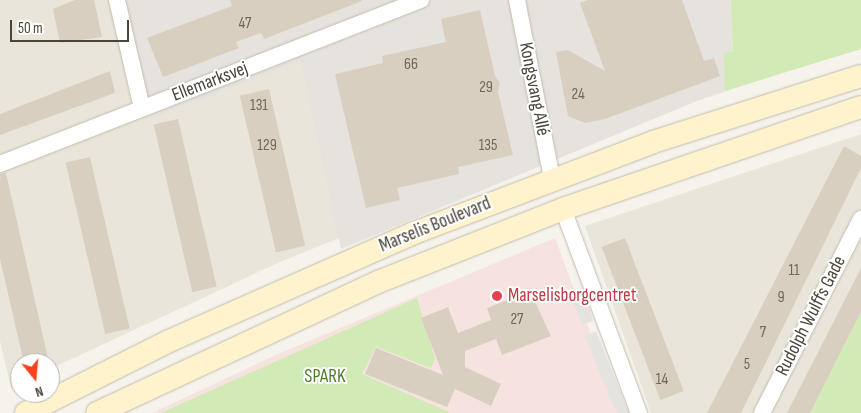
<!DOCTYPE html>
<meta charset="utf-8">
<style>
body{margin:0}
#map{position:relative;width:861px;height:413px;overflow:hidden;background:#f6f3ec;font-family:"Sofia Sans Condensed",sans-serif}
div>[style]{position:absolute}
.residential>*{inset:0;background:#eae5da}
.industrial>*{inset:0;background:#e6e2dd}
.medical>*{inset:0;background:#f6e3e0}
.green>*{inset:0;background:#d2eab5}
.parking>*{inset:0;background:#e5e3e0}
.building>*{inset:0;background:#d8cfc1;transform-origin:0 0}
.roads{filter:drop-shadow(0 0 1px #c2bbae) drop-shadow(0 0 1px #c2bbae)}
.street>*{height:16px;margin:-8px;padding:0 8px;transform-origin:8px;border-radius:8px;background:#fff}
.secondary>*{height:22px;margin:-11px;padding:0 11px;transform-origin:11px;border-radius:11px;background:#fff3cd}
.dots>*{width:14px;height:14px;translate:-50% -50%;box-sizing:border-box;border:2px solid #fff;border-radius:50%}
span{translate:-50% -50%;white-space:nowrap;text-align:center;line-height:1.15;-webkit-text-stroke:4px #fff;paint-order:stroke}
.number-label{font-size:16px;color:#6e675b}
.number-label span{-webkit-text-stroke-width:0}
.street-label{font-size:19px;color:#4b4439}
.health-label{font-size:19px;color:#be3a42}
.left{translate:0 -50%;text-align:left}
.park-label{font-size:19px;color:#4a7f2a}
.north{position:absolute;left:10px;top:353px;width:50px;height:50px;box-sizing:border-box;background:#fff;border:1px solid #b7b4b0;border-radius:50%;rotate:163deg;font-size:14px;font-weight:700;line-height:20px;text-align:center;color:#4b4439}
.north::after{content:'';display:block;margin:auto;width:18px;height:22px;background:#fc3f1d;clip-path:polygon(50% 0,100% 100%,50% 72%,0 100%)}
.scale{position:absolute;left:10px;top:20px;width:119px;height:22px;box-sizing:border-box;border:2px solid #4b4439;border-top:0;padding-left:6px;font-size:15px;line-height:18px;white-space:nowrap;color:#4b4439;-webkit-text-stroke:4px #fff;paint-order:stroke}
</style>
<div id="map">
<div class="residential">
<div style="clip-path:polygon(0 0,861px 0,861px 46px,577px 141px,280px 262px,50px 369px,50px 363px,20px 363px,20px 383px,11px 388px,0 341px)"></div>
<div style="clip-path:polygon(861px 134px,861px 413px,651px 413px,585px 226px)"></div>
</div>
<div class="industrial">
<div style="clip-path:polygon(125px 0,730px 0,733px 86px,341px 249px,301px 61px,151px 119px)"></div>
</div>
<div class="medical">
<div style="clip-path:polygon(555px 238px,620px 413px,152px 413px,278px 354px)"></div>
</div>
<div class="green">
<div style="clip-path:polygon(731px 0,861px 0,861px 49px,725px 91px,724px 53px,733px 51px)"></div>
<div style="clip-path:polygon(417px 298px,435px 359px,431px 368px,376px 347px,362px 374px,451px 413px,161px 413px)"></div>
<div style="clip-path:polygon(861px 312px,861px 413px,810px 413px)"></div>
</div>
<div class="parking">
<div style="clip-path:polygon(586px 298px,593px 321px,582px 325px,573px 302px)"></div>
<div style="clip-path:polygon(596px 331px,629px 413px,617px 413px,612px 403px,585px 336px)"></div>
</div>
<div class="building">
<div style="clip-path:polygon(75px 0,94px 0,102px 37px,60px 43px,53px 9px)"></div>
<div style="clip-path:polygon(230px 0,361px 0,362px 1px,264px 39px,261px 33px,236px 42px,239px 48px,163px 77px,147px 38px,232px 6px)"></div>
<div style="clip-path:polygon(588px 0,682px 0,704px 61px,714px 58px,720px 76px,605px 119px,585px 123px,568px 116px,556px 52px,568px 50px,605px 71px,580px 3px)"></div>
<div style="clip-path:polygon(480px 10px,495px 76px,500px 83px,498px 92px,513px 155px,458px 167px,459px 174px,397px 188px,400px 200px,366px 208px,335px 74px,383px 63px,382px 56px,446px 42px,441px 19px)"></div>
<div style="clip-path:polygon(110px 71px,115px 93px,0 135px,0 114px)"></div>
<div style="left:269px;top:89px;width:161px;height:30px;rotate:77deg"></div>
<div style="left:178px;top:119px;width:172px;height:25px;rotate:77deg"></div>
<div style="clip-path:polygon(844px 146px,861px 156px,861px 168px,741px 413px,707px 413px)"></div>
<div style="left:90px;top:157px;width:176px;height:25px;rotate:77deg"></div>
<div style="clip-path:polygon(6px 173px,49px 363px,24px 363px,0 259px,0 174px)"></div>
<div style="left:625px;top:238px;width:164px;height:25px;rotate:69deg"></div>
<div style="clip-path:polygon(861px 268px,861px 312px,810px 413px,787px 413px)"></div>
<div style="clip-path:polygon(530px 291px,551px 336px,502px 355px,496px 339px,465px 351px,465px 367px,501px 384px,491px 406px,455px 389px,447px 407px,365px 374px,376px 348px,443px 375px,421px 318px,448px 307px,458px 333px,491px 320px,487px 308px)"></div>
</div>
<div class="roads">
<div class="street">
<div style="left:117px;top:0;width:111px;rotate:77deg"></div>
<div style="left:517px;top:0;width:181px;rotate:78.9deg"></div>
<div style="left:0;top:164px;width:452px;rotate:-21.3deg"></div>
<div style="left:563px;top:209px;width:218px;rotate:69.6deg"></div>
<div style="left:762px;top:413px;width:218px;rotate:-63deg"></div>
</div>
<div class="secondary">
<div style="left:26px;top:413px;width:160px;rotate:-26.7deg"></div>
<div style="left:169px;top:341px;width:268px;rotate:-23.8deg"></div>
<div style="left:414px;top:233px;width:256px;rotate:-20.8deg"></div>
<div style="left:653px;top:142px;width:218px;rotate:-17.6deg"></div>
<div style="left:97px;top:413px;width:310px;rotate:-25deg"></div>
<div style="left:378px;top:282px;width:199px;rotate:-21.5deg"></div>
<div style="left:563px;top:209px;width:315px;rotate:-18.9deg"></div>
</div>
</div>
<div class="dots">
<div style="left:497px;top:296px;background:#e0444e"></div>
</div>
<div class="number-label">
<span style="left:245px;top:24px">47</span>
<span style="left:411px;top:65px">66</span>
<span style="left:486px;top:88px">29</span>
<span style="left:578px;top:95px">24</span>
<span style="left:259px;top:106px">131</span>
<span style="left:267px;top:146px">129</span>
<span style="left:488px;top:146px">135</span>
<span style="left:794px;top:271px">11</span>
<span style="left:781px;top:298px">9</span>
<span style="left:517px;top:320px">27</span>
<span style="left:763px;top:333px">7</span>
<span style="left:747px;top:365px">5</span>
<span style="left:662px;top:380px">14</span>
</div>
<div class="street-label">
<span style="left:210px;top:82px;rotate:-21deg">Ellemarksvej</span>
<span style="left:534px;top:89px;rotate:79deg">Kongsvang Allé</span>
<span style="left:435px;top:225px;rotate:-22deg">Marselis Boulevard</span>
<span style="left:811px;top:316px;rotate:-63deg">Rudolph Wulffs Gade</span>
</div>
<div class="health-label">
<span class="left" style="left:508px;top:296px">Marselisborgcentret</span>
</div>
<div class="park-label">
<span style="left:325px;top:377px">SPARK</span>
</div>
<div class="north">N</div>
<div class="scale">50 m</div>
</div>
